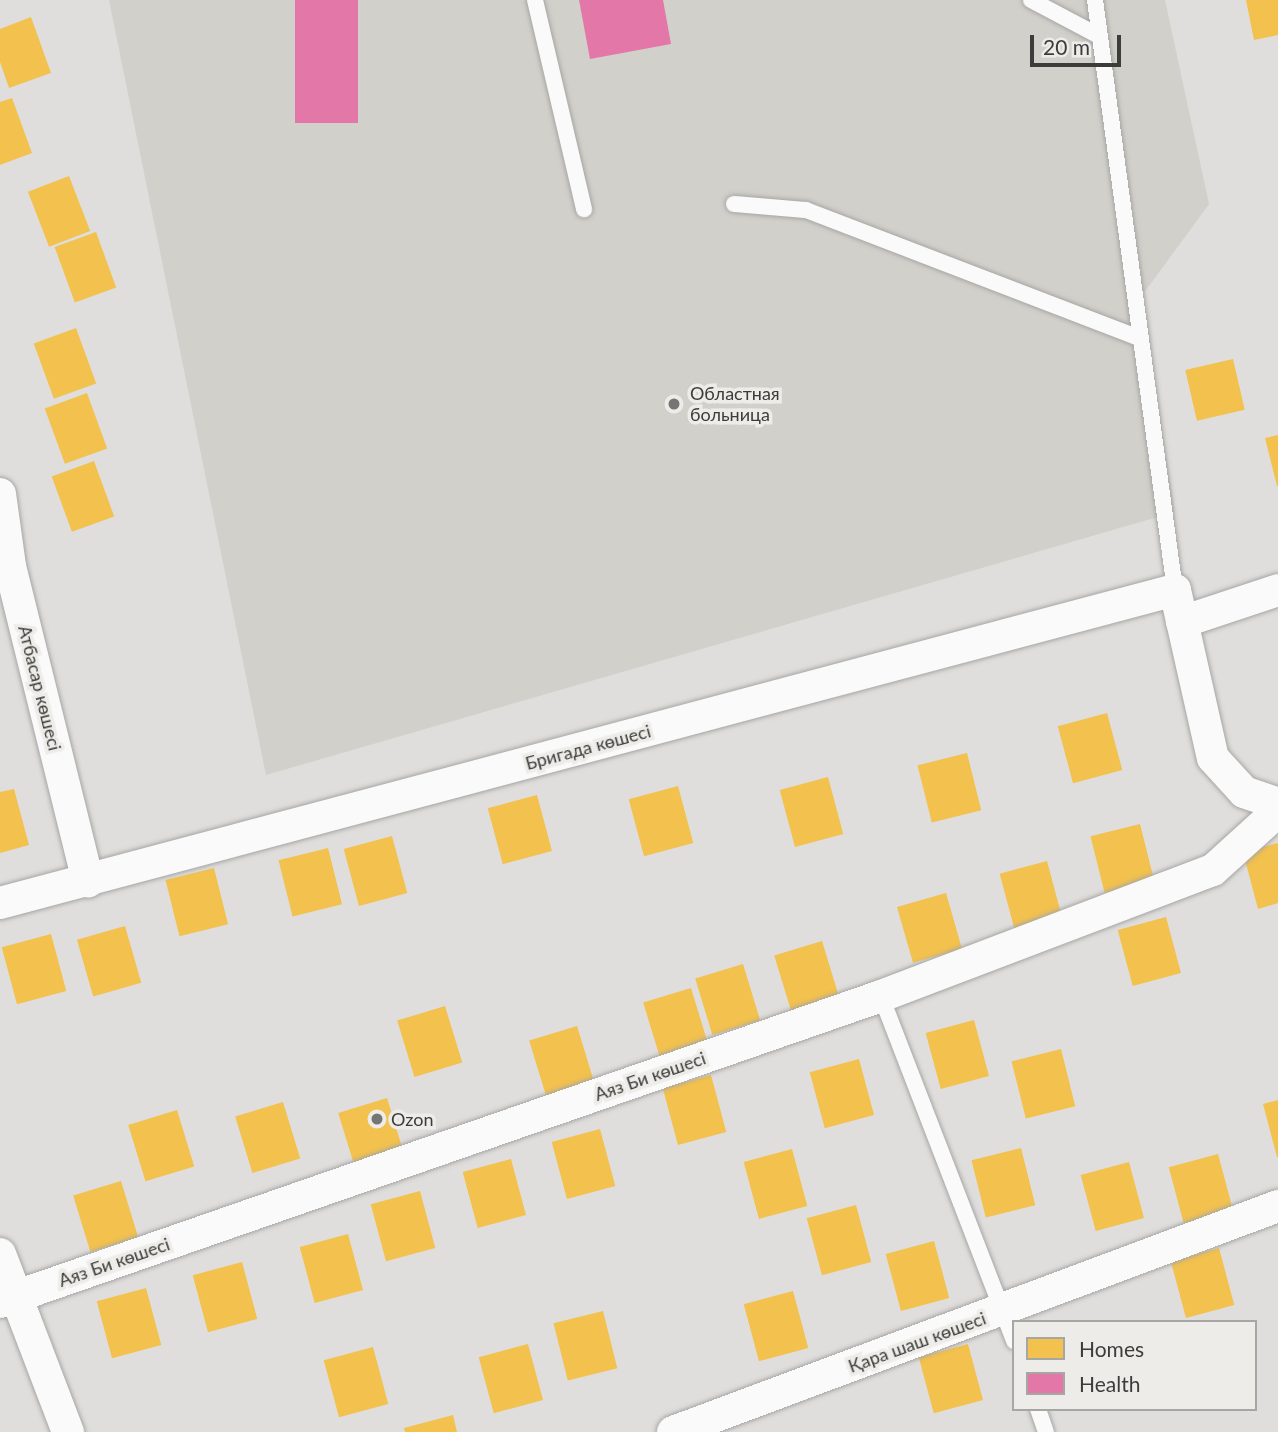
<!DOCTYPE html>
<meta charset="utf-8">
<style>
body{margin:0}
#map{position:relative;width:1278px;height:1432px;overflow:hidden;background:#dfdedc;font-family:Lato,sans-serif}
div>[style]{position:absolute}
.built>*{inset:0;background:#d2d0ca}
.homes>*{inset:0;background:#f2c14e;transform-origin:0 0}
.health>*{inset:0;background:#e377a8;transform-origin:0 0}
.roads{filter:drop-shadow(0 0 2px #a7a6a4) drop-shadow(0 0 2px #a7a6a4)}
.service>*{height:16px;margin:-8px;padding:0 8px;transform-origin:8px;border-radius:8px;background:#fafafa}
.minor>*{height:32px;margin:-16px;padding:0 16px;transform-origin:16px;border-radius:16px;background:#fafafa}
.dots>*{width:19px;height:19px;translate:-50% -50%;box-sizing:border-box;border:4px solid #edece8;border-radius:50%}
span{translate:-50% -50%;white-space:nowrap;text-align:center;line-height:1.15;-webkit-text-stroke:7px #edece8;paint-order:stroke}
.poi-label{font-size:18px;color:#3c3c3a}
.left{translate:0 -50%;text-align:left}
.street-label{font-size:18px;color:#3c3c3a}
.legend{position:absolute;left:1012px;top:1320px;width:245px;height:91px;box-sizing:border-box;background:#edece8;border:2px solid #a6a6a2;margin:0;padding:9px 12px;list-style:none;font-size:21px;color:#3c3c3a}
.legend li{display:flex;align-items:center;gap:14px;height:35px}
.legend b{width:35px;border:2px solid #a6a6a2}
.scale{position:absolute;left:1030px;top:35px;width:91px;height:32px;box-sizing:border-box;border:4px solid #3c3c3a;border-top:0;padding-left:9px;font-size:21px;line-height:24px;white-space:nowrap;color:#3c3c3a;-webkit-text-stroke:5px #edece8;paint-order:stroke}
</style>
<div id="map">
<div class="built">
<div style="clip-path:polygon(109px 0,1165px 0,1209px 204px,1141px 297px,1175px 512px,266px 775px)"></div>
</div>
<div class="homes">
<div style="clip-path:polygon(1246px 0,1278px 0,1278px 35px,1254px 40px)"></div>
<div style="clip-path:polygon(31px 17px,51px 73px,9px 88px,0 62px,0 29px)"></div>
<div style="clip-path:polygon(12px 98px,32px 153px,0 165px,0 102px)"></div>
<div style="left:69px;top:176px;width:59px;height:44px;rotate:69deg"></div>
<div style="left:96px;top:232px;width:59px;height:44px;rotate:70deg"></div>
<div style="left:76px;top:328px;width:59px;height:45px;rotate:70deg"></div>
<div style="left:1233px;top:359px;width:52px;height:49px;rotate:77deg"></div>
<div style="left:87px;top:393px;width:59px;height:45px;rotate:70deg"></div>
<div style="clip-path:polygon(1278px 435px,1278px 486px,1277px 486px,1265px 438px)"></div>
<div style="left:94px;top:461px;width:59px;height:45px;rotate:70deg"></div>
<div style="left:1107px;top:713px;width:59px;height:51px;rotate:75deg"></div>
<div style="left:967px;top:753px;width:59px;height:51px;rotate:76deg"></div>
<div style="left:828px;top:777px;width:59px;height:50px;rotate:75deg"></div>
<div style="left:678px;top:786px;width:59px;height:51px;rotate:75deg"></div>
<div style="clip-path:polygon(14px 789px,29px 845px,0 853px,0 792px)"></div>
<div style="left:537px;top:795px;width:58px;height:51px;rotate:75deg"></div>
<div style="left:1140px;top:824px;width:58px;height:51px;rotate:76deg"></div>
<div style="left:392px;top:836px;width:59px;height:50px;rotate:75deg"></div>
<div style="clip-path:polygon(1278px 843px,1278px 903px,1258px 909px,1243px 852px)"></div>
<div style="left:328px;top:848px;width:58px;height:51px;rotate:76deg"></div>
<div style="left:1047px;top:861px;width:58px;height:49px;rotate:75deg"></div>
<div style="left:214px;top:868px;width:58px;height:50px;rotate:76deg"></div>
<div style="left:946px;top:893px;width:58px;height:51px;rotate:74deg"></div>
<div style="left:1166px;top:917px;width:58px;height:50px;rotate:75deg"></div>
<div style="left:125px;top:926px;width:59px;height:50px;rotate:74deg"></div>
<div style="left:51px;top:934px;width:59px;height:51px;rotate:75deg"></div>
<div style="left:822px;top:941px;width:59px;height:50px;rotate:73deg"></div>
<div style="left:743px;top:964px;width:59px;height:50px;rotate:73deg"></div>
<div style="left:691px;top:988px;width:59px;height:50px;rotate:73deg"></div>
<div style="left:445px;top:1006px;width:59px;height:50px;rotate:73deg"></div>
<div style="left:974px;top:1020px;width:58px;height:50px;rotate:75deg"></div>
<div style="left:577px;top:1026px;width:59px;height:50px;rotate:73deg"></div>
<div style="left:1061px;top:1049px;width:59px;height:51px;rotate:76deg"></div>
<div style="left:859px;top:1059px;width:58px;height:51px;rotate:75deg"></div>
<div style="left:711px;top:1075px;width:59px;height:50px;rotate:75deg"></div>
<div style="left:387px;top:1098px;width:59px;height:51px;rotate:73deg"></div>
<div style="clip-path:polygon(1278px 1100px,1278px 1157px,1277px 1157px,1263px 1104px)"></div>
<div style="left:283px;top:1102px;width:59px;height:50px;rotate:73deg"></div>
<div style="left:177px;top:1110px;width:59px;height:51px;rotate:73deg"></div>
<div style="left:600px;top:1129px;width:59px;height:50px;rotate:75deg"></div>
<div style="left:1021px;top:1148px;width:59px;height:51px;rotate:76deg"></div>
<div style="left:792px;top:1149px;width:59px;height:50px;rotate:75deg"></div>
<div style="left:1218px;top:1154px;width:59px;height:51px;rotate:75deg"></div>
<div style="left:511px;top:1159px;width:58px;height:50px;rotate:75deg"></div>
<div style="left:1129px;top:1162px;width:58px;height:50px;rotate:75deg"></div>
<div style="left:121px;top:1181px;width:59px;height:50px;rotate:73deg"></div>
<div style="left:420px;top:1191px;width:59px;height:51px;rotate:75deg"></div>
<div style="left:856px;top:1205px;width:59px;height:51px;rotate:75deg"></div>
<div style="left:348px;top:1234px;width:58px;height:50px;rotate:75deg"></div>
<div style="left:934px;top:1241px;width:59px;height:50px;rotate:75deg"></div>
<div style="left:1219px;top:1248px;width:59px;height:50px;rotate:75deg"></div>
<div style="left:242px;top:1262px;width:59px;height:51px;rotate:75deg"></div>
<div style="left:146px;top:1288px;width:59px;height:51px;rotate:75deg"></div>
<div style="left:793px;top:1291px;width:59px;height:51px;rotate:75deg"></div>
<div style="left:603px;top:1311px;width:59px;height:51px;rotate:76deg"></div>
<div style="left:528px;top:1344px;width:58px;height:51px;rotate:75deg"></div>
<div style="left:968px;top:1344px;width:58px;height:51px;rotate:75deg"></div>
<div style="left:373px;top:1347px;width:59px;height:51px;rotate:75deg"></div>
<div style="clip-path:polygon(453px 1415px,457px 1432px,405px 1432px,404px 1428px)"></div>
</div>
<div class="health">
<div style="left:295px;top:0;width:63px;height:123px"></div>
<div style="clip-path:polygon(579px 0,663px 0,671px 44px,590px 59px)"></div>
</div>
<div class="roads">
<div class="service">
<div style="left:535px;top:0;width:215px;rotate:76.8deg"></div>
<div style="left:1031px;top:0;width:77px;rotate:27.9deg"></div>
<div style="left:1095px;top:0;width:595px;rotate:82.28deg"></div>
<div style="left:734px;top:204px;width:72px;rotate:4.8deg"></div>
<div style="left:806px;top:210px;width:358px;rotate:21deg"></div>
<div style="left:881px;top:996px;width:370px;rotate:68.9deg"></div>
<div style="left:1038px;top:1409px;width:24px;rotate:71deg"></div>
</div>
<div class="minor">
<div style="left:0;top:494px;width:73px;rotate:82.1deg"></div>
<div style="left:10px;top:566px;width:325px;rotate:76.1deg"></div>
<div style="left:1182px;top:622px;width:101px;rotate:-18.4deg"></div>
<div style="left:0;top:903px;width:1216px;rotate:-14.92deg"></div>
<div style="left:1175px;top:590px;width:172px;rotate:77.3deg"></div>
<div style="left:1213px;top:758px;width:46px;rotate:47.6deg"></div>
<div style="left:1244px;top:792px;width:36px;rotate:19deg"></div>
<div style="left:0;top:1254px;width:191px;rotate:69.1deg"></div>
<div style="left:0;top:1302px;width:933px;rotate:-19.15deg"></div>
<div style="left:881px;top:996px;width:355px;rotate:-20.8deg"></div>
<div style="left:1213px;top:870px;width:88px;rotate:-42.2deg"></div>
<div style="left:673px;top:1432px;width:646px;rotate:-20.48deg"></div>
</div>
</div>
<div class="dots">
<div style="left:674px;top:404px;background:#757573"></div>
<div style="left:377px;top:1119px;background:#757573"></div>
</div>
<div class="poi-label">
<span class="left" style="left:690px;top:404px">Областная<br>больница</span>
<span class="left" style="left:391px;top:1119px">Ozon</span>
</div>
<div class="street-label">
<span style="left:40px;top:688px;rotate:76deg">Атбасар көшесі</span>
<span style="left:588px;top:747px;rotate:-15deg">Бригада көшесі</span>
<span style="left:650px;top:1076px;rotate:-19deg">Аяз Би көшесі</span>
<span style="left:114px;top:1262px;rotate:-19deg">Аяз Би көшесі</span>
<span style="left:917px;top:1342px;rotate:-20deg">Қара шаш көшесі</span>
</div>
<ul class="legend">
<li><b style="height:19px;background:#f2c14e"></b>Homes</li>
<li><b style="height:19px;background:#e377a8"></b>Health</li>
</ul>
<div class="scale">20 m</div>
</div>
